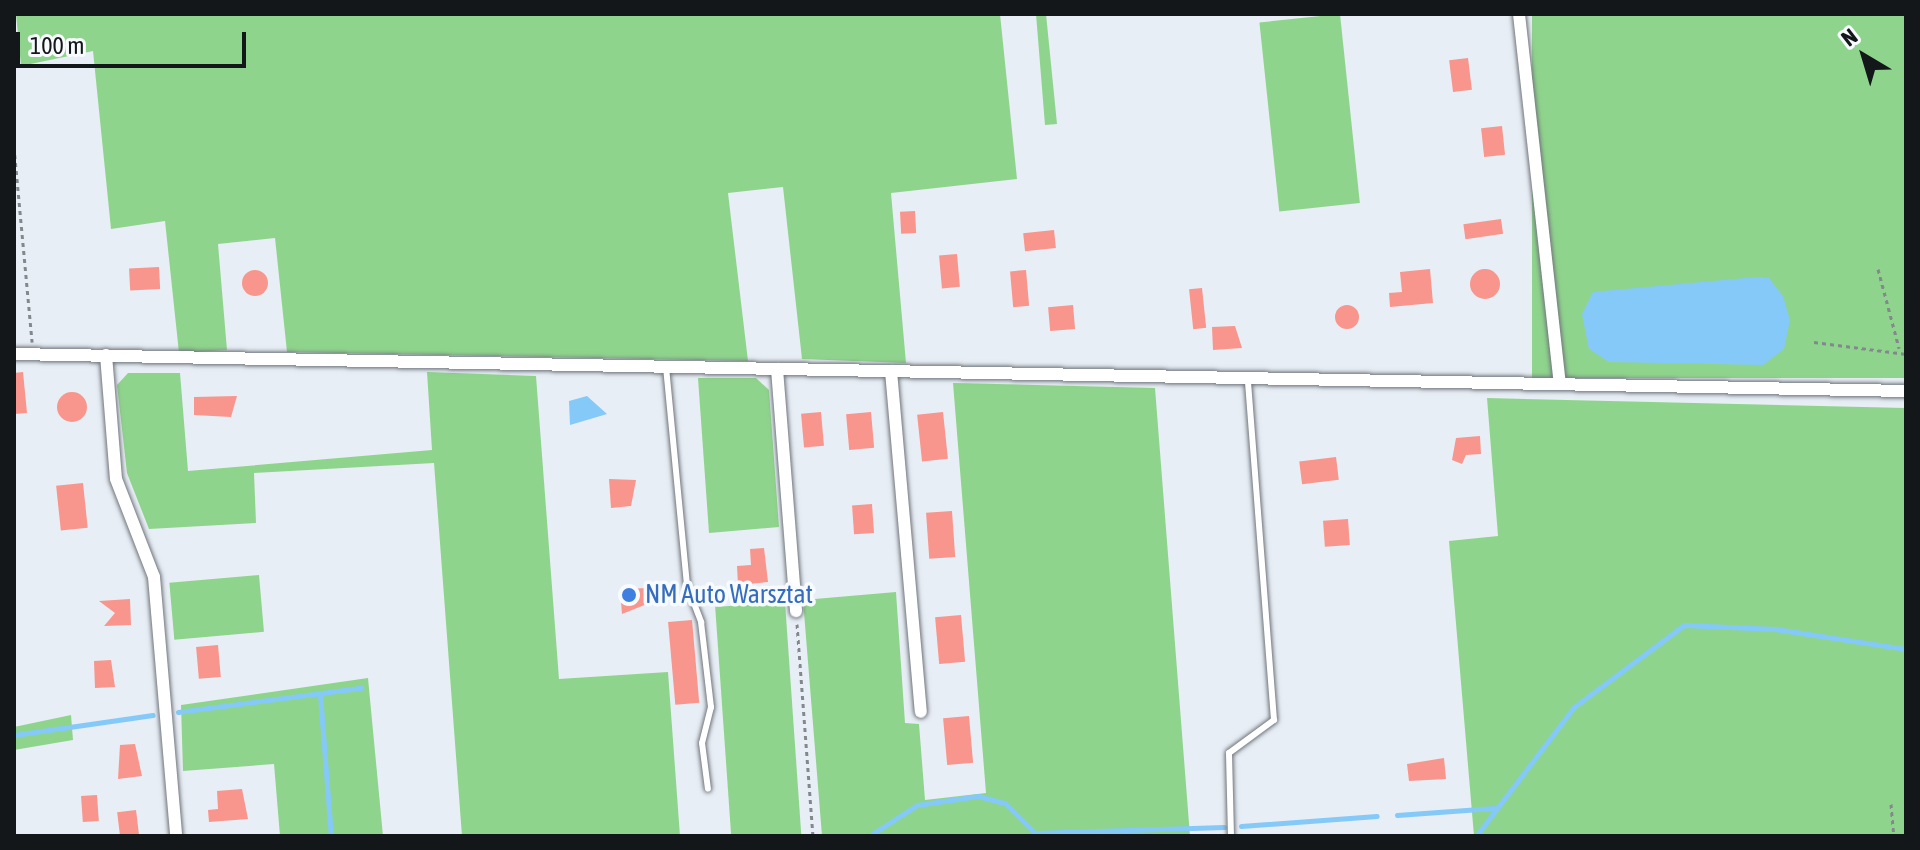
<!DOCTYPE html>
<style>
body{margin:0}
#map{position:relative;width:1920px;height:850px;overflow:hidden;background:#e8eef5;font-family:"Asap Condensed",sans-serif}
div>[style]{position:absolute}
.green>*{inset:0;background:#8fd48d;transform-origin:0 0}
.water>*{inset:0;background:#84c9f8}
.stream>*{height:5px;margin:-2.5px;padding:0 2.5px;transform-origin:2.5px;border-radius:2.5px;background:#84c9f8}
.building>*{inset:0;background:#f8958c;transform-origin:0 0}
.round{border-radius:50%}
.path>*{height:3px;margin-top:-1.5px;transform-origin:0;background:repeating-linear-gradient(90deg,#83888c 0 4px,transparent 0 8px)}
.roads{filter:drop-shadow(0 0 2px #70757c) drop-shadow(0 0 2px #70757c)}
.service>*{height:6px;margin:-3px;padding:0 3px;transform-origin:3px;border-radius:3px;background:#fff}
.minor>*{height:12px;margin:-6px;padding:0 6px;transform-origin:6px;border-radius:6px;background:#fff}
.dots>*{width:22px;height:22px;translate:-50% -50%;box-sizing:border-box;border:4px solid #f8fbfe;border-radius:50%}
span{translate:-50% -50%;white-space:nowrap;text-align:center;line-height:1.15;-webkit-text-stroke:7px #f8fbfe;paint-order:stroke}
.shop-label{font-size:26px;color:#366cbe}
.left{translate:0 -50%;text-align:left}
.frame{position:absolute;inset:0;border:16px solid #141719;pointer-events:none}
.north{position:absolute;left:1824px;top:16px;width:80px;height:80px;-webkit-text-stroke:6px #f8fbfe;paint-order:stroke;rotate:322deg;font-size:22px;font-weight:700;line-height:32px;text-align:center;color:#141719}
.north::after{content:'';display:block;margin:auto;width:28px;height:36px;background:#141719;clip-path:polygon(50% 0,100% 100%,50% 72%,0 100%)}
.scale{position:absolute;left:16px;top:32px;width:230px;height:36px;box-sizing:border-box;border:4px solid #141719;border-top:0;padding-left:10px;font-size:24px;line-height:28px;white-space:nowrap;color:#141719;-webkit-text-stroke:6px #f8fbfe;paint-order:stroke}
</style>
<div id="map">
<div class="green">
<div style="clip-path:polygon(16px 14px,1000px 14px,1017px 179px,891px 193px,906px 363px,802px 359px,783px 187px,728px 193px,748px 361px,287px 352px,275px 238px,218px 244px,227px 350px,179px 353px,165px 221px,111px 229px,93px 51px,21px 66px)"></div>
<div style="clip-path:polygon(1036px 14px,1046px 14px,1057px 124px,1045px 125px)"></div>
<div style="left:1340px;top:14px;width:190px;height:81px;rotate:84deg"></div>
<div style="left:1532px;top:14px;width:374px;height:364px"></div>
<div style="clip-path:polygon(427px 372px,536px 376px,559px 679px,668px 672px,680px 836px,462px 836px,434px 463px,254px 473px,256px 523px,149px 529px,127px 473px,117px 385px,128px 373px,180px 373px,188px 471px,432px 450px)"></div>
<div style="clip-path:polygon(698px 378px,756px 378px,769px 390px,779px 527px,709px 533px)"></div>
<div style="clip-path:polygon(953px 383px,1155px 388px,1190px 836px,822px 836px,803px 600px,896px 592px,905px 723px,919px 724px,925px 800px,986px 793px)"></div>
<div style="clip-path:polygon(1487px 398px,1906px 408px,1906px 836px,1474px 836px,1449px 541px,1498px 536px)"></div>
<div style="left:259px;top:575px;width:57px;height:90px;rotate:85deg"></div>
<div style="left:785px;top:602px;width:235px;height:70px;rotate:86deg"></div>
<div style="clip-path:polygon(368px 678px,383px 836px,280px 836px,274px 764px,183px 771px,181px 705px)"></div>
<div style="clip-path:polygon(71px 715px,73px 740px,14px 750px,14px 727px)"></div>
</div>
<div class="water">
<div style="clip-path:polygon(1757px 277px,1769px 278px,1783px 296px,1790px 320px,1784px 349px,1763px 365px,1609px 362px,1589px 349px,1582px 314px,1593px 292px)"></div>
<div style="clip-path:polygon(587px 396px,607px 414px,570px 425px,569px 401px)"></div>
</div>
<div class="stream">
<div style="left:320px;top:694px;width:142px;rotate:85.6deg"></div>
<div style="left:178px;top:712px;width:185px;rotate:-7.5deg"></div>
<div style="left:14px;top:735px;width:140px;rotate:-8.2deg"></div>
<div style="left:1397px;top:815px;width:97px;rotate:-4.1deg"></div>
<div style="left:1241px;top:826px;width:136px;rotate:-4.2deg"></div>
<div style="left:869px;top:836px;width:57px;rotate:-32.9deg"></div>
<div style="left:917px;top:805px;width:62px;rotate:-8.4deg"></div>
<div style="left:978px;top:796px;width:28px;rotate:15deg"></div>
<div style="left:1005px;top:803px;width:42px;rotate:45deg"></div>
<div style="left:1035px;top:833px;width:189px;rotate:-1.8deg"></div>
<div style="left:1476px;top:836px;width:162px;rotate:-52.8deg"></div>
<div style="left:1574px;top:707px;width:137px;rotate:-36.7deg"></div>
<div style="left:1684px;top:625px;width:91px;rotate:2.5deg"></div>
<div style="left:1775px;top:629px;width:133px;rotate:8.7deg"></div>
</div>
<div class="building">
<div style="left:1468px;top:58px;width:32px;height:19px;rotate:83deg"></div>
<div style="left:1502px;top:126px;width:29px;height:21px;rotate:84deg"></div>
<div style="left:915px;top:211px;width:22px;height:15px;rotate:87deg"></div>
<div style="left:1501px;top:219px;width:15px;height:38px;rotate:82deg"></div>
<div style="left:1054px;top:230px;width:18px;height:31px;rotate:84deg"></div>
<div style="left:957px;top:254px;width:33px;height:18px;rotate:85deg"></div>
<div style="left:159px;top:267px;width:22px;height:30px;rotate:87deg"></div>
<div style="clip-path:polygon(1430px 269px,1433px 303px,1390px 307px,1389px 293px,1402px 292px,1400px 272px)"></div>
<div class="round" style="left:1470px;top:269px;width:30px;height:30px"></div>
<div class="round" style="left:242px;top:270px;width:26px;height:26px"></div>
<div style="left:1026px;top:270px;width:36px;height:16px;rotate:85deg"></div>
<div style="left:1202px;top:288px;width:40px;height:13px;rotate:84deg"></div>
<div class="round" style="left:1335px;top:305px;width:24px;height:24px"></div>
<div style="left:1073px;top:305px;width:24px;height:25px;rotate:85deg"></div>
<div style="clip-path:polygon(1235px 326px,1242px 348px,1213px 350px,1212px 327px)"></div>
<div style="clip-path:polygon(23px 372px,27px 413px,14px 414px,14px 373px)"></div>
<div class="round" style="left:57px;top:392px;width:30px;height:30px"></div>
<div style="clip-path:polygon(237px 396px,231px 417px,194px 415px,194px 397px)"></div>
<div style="left:821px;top:412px;width:34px;height:20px;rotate:85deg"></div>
<div style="left:871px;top:412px;width:36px;height:25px;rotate:85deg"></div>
<div style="left:943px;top:412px;width:47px;height:26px;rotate:84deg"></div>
<div style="clip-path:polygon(1480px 436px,1481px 454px,1466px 455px,1462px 464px,1452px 460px,1456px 438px)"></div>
<div style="left:1336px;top:457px;width:23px;height:37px;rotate:83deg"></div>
<div style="clip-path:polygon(609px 479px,636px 480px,631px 506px,611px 508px)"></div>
<div style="left:83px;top:483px;width:45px;height:27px;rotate:84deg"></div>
<div style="left:872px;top:504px;width:29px;height:20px;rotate:86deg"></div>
<div style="left:952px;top:511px;width:46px;height:26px;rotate:86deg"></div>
<div style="left:1348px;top:519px;width:26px;height:25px;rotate:86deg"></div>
<div style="clip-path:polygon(764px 548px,768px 582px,738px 585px,737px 566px,751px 565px,750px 549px)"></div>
<div style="clip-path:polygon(650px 588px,652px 602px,622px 614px,620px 589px)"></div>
<div style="clip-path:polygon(130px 599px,131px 625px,104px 626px,115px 613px,99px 601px)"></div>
<div style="left:961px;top:615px;width:47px;height:26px;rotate:85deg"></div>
<div style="left:692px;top:620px;width:83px;height:24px;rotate:85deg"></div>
<div style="left:218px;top:645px;width:32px;height:22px;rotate:85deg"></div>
<div style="clip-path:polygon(111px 660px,115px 687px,95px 688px,94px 661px)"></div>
<div style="left:969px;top:716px;width:47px;height:26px;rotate:85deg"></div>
<div style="clip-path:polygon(135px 744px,142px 776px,118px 779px,120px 745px)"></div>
<div style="clip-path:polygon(1444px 758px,1446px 779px,1409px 781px,1407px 764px)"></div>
<div style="clip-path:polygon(242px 789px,248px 819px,209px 822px,208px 810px,218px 809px,217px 791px)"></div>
<div style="left:97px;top:795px;width:26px;height:16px;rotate:86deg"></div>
<div style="left:136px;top:810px;width:26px;height:19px;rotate:83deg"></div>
</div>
<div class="path">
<div style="left:14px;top:147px;width:196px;rotate:84.7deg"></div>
<div style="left:1878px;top:269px;width:82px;rotate:75.1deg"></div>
<div style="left:1814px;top:342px;width:93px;rotate:7.4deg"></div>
<div style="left:797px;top:624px;width:213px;rotate:85.7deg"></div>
<div style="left:1891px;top:804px;width:32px;rotate:85deg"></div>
</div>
<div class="roads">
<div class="service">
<div style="left:666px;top:367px;width:219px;rotate:84.5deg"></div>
<div style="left:687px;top:585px;width:40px;rotate:69deg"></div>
<div style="left:701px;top:622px;width:86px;rotate:83.3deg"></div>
<div style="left:711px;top:707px;width:37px;rotate:104deg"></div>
<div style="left:702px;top:743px;width:46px;rotate:82.6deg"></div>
<div style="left:1231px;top:836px;width:83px;rotate:-91.4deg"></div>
<div style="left:1229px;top:753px;width:56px;rotate:-36.3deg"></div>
<div style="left:1274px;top:720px;width:342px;rotate:-94.4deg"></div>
</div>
<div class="minor">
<div style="left:1519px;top:14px;width:371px;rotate:83.7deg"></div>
<div style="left:14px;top:354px;width:1892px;rotate:1.12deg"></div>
<div style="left:106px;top:355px;width:124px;rotate:85.4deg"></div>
<div style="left:116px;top:479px;width:105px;rotate:68.8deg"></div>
<div style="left:154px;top:577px;width:260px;rotate:85.1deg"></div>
<div style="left:777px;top:369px;width:243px;rotate:85.5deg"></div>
<div style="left:891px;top:371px;width:342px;rotate:85deg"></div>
</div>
</div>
<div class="dots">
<div style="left:629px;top:595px;background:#3f7fe0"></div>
</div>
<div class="shop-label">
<span class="left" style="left:645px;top:595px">NM Auto Warsztat</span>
</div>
<div class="frame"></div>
<div class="north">N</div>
<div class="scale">100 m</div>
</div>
